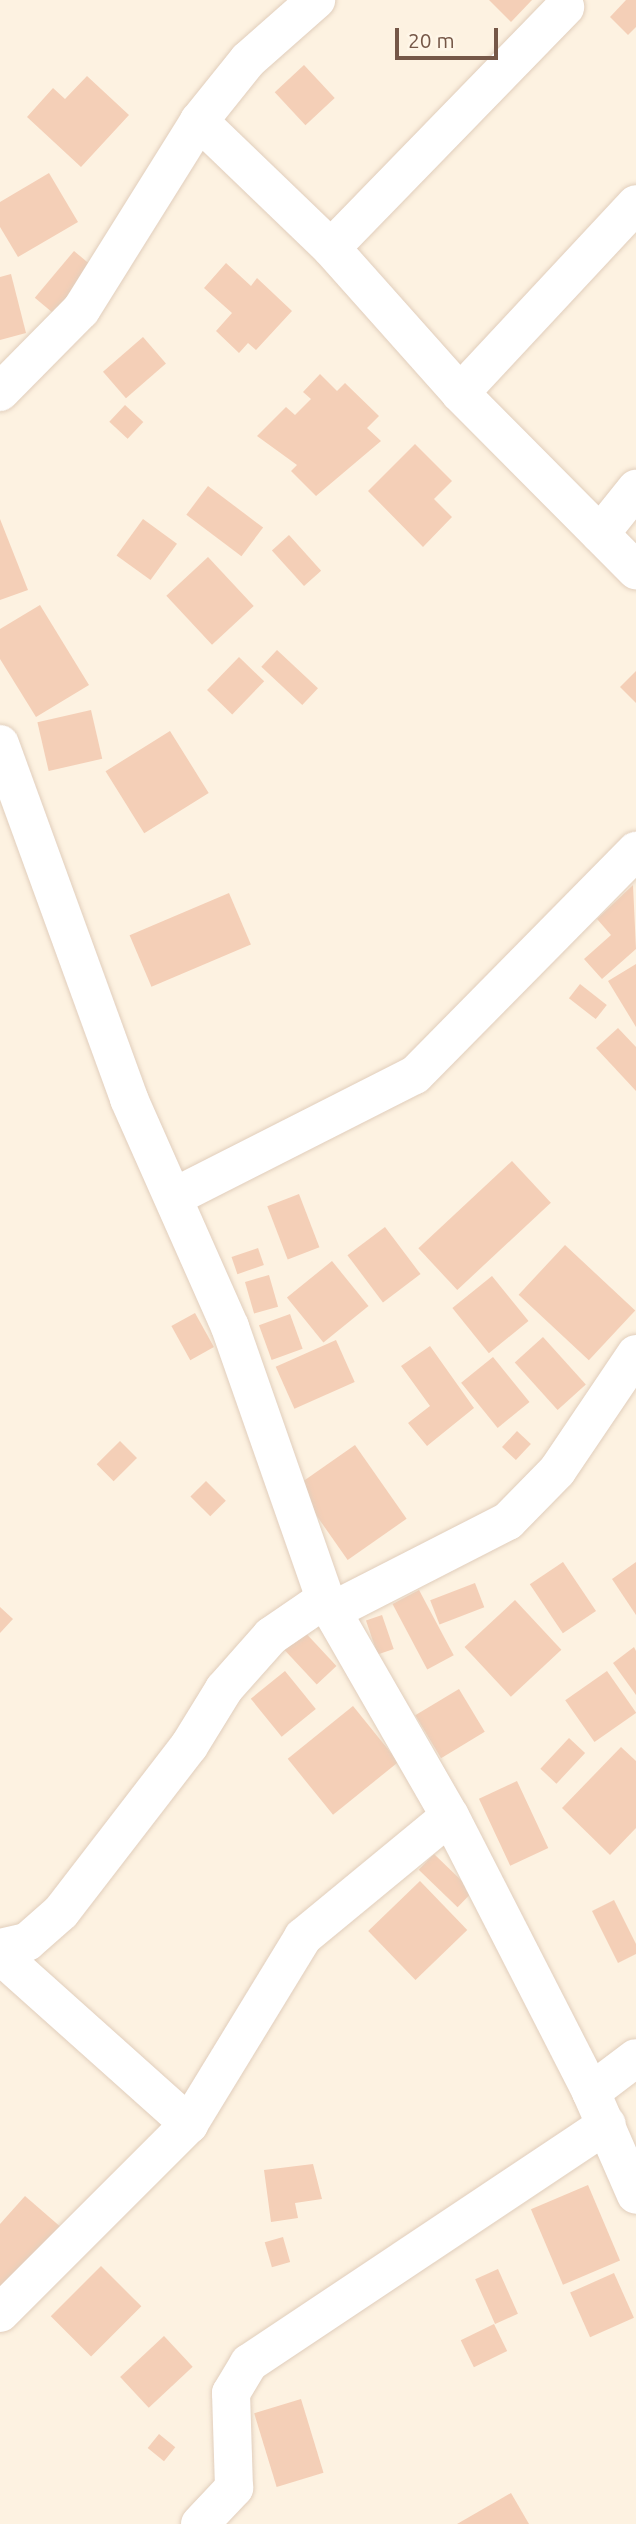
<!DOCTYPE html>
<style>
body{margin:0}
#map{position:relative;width:636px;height:2524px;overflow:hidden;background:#fdf2e1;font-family:Ubuntu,sans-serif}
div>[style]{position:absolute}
.building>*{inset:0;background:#f4cfb7;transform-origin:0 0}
.roads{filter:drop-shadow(0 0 2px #e1cebc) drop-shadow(0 0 2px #e1cebc)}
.minor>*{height:38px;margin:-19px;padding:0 19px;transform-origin:19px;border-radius:19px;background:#fff}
span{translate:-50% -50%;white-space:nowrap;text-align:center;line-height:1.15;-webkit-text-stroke:7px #fff6e8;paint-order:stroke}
.scale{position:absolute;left:395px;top:28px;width:103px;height:32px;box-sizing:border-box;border:4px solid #755747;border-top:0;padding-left:9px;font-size:21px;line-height:24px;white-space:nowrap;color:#755747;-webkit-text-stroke:5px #fff6e8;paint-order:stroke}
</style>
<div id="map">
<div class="building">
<div style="clip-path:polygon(489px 0,532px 0,511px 22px)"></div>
<div style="clip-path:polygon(626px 0,636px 0,636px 27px,628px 35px,610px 17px)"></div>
<div style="left:304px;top:65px;width:45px;height:40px;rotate:47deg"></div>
<div style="clip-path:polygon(87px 76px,129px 115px,81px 167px,27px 117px,53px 88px,65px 99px)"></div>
<div style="clip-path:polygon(49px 173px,78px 222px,18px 257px,0 227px,0 202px)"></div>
<div style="left:74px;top:251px;width:34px;height:61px;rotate:40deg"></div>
<div style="clip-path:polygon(226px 263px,251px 286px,257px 278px,292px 311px,256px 350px,248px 343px,239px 353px,216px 331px,232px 313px,204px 288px)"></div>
<div style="clip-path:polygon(11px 274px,26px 333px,0 340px,0 277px)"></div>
<div style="left:143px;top:337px;width:35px;height:53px;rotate:49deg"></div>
<div style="clip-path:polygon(320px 374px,337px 391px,345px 383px,379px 416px,367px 428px,381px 441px,316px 496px,291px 471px,297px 465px,257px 436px,286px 407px,295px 415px,311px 399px,303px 392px)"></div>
<div style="left:125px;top:405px;width:25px;height:23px;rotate:43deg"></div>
<div style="clip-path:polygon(415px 444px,452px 481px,434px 499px,452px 517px,423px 547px,368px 491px)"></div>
<div style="left:208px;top:486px;width:69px;height:36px;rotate:37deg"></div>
<div style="clip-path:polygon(0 519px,28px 590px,0 600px)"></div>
<div style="left:143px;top:519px;width:42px;height:45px;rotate:36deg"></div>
<div style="left:289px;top:535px;width:48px;height:23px;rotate:48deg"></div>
<div style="left:208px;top:557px;width:67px;height:57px;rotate:47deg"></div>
<div style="clip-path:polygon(40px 605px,89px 685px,36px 717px,0 659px,0 629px)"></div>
<div style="left:277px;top:650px;width:56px;height:23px;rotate:43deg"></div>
<div style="left:239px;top:657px;width:35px;height:46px;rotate:44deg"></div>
<div style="clip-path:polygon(636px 671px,636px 703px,620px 687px)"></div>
<div style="left:91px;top:710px;width:50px;height:55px;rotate:77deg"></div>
<div style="left:170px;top:731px;width:73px;height:76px;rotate:58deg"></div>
<div style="clip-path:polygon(633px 885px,636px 949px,602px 979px,584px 959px,611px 935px,597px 919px)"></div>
<div style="left:229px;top:893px;width:56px;height:108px;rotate:67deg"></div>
<div style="clip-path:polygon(636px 964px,636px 1027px,608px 981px)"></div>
<div style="left:580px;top:984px;width:34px;height:18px;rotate:38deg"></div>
<div style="clip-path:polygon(618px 1028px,636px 1047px,636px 1091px,596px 1048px)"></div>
<div style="left:512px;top:1161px;width:57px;height:128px;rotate:47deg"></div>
<div style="left:299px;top:1194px;width:57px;height:34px;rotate:69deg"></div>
<div style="left:385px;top:1227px;width:59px;height:47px;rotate:53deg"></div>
<div style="left:565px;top:1245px;width:96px;height:68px;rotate:43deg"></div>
<div style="left:258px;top:1248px;width:18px;height:28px;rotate:71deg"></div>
<div style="left:332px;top:1261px;width:58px;height:58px;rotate:51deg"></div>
<div style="left:269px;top:1275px;width:33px;height:25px;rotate:74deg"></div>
<div style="left:492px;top:1276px;width:58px;height:51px;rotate:51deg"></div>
<div style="left:195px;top:1313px;width:39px;height:27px;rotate:61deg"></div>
<div style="left:290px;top:1314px;width:37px;height:33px;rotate:70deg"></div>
<div style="left:543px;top:1337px;width:64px;height:38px;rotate:48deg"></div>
<div style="left:336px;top:1340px;width:46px;height:66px;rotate:66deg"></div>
<div style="clip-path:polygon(430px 1346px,474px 1408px,427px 1446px,408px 1423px,430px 1406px,401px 1366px)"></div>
<div style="left:493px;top:1357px;width:58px;height:41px;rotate:51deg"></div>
<div style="left:517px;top:1431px;width:19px;height:22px;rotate:43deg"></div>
<div style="left:120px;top:1441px;width:24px;height:33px;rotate:45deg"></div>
<div style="left:355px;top:1445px;width:90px;height:72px;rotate:55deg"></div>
<div style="left:206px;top:1481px;width:28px;height:22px;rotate:45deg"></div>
<div style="left:563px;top:1562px;width:59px;height:40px;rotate:56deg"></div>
<div style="clip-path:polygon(636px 1562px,636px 1615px,612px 1579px)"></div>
<div style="left:475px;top:1583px;width:26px;height:48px;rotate:69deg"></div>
<div style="left:419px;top:1590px;width:74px;height:30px;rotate:62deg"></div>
<div style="left:515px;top:1600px;width:68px;height:69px;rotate:47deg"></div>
<div style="clip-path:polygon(0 1607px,13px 1619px,0 1633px)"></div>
<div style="left:382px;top:1615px;width:36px;height:17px;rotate:71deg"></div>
<div style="left:301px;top:1628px;width:52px;height:27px;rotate:47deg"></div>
<div style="clip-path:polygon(634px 1647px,636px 1651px,636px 1695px,613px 1663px)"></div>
<div style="left:285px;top:1671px;width:49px;height:44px;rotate:51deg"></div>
<div style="left:607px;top:1671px;width:51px;height:51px;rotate:55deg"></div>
<div style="left:459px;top:1689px;width:50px;height:51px;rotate:59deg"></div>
<div style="left:353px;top:1706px;width:72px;height:84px;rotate:51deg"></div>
<div style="left:569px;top:1738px;width:22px;height:42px;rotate:43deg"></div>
<div style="clip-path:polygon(621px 1747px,636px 1761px,636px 1828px,610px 1855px,562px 1808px)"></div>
<div style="left:517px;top:1781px;width:74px;height:42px;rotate:65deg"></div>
<div style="left:434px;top:1854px;width:54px;height:22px;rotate:44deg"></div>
<div style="left:420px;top:1881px;width:68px;height:72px;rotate:46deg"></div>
<div style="clip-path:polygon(614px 1900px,636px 1944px,636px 1954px,618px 1963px,592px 1911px)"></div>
<div style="clip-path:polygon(313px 2164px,322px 2199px,295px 2203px,298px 2218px,271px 2222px,264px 2170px)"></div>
<div style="left:588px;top:2185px;width:82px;height:62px;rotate:67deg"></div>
<div style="clip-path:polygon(25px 2196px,63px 2229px,0 2294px,0 2224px)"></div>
<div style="left:283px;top:2237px;width:26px;height:19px;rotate:74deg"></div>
<div style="left:101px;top:2266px;width:57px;height:71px;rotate:45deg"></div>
<div style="left:498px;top:2269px;width:49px;height:25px;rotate:66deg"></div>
<div style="left:614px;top:2273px;width:49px;height:48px;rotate:66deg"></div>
<div style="left:494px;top:2324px;width:30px;height:37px;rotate:64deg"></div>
<div style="left:164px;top:2336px;width:42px;height:60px;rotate:47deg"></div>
<div style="left:301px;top:2399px;width:77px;height:49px;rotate:73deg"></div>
<div style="left:159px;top:2434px;width:21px;height:18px;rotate:39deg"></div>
<div style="clip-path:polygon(511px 2493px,529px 2524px,457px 2524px)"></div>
</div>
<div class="roads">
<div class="minor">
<div style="left:199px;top:121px;width:183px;rotate:43.9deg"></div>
<div style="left:331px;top:248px;width:194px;rotate:48.3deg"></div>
<div style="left:460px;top:393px;width:250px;rotate:45.2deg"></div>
<div style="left:331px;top:248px;width:336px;rotate:-45.8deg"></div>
<div style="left:0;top:392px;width:115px;rotate:-45.4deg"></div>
<div style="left:81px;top:310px;width:223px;rotate:-58deg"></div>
<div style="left:199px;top:121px;width:78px;rotate:-51.2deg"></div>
<div style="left:248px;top:60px;width:91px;rotate:-41.4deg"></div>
<div style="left:460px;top:393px;width:258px;rotate:-47deg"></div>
<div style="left:600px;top:534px;width:58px;rotate:-51.3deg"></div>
<div style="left:0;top:744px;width:378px;rotate:70deg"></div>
<div style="left:129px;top:1099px;width:249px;rotate:66.1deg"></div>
<div style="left:230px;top:1327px;width:288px;rotate:70.7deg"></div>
<div style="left:325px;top:1599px;width:250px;rotate:60.1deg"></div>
<div style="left:450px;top:1816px;width:310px;rotate:62.9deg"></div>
<div style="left:591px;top:2092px;width:112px;rotate:66.4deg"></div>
<div style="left:176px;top:1196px;width:268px;rotate:-26.9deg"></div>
<div style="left:415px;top:1075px;width:315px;rotate:-45.4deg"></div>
<div style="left:332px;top:1611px;width:198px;rotate:-27.1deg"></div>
<div style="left:508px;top:1521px;width:70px;rotate:-45.6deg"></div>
<div style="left:557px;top:1471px;width:141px;rotate:-56deg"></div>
<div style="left:0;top:1948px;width:28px;rotate:-13deg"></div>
<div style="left:27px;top:1942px;width:45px;rotate:-41.4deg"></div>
<div style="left:61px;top:1912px;width:210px;rotate:-52.4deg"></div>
<div style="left:189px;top:1746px;width:67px;rotate:-58.4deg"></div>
<div style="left:224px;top:1689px;width:71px;rotate:-48.4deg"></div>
<div style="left:271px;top:1636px;width:65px;rotate:-34.4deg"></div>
<div style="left:0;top:1955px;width:254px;rotate:41.8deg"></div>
<div style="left:591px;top:2092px;width:56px;rotate:-37.1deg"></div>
<div style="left:0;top:2313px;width:267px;rotate:-45deg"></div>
<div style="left:189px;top:2124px;width:219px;rotate:-58.6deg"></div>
<div style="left:303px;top:1937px;width:190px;rotate:-39.5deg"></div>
<div style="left:200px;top:2524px;width:50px;rotate:-46.6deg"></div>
<div style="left:234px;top:2488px;width:95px;rotate:-91.8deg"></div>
<div style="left:231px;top:2393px;width:35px;rotate:-59deg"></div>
<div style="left:249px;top:2363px;width:430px;rotate:-33.7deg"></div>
</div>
</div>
<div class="scale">20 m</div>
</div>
